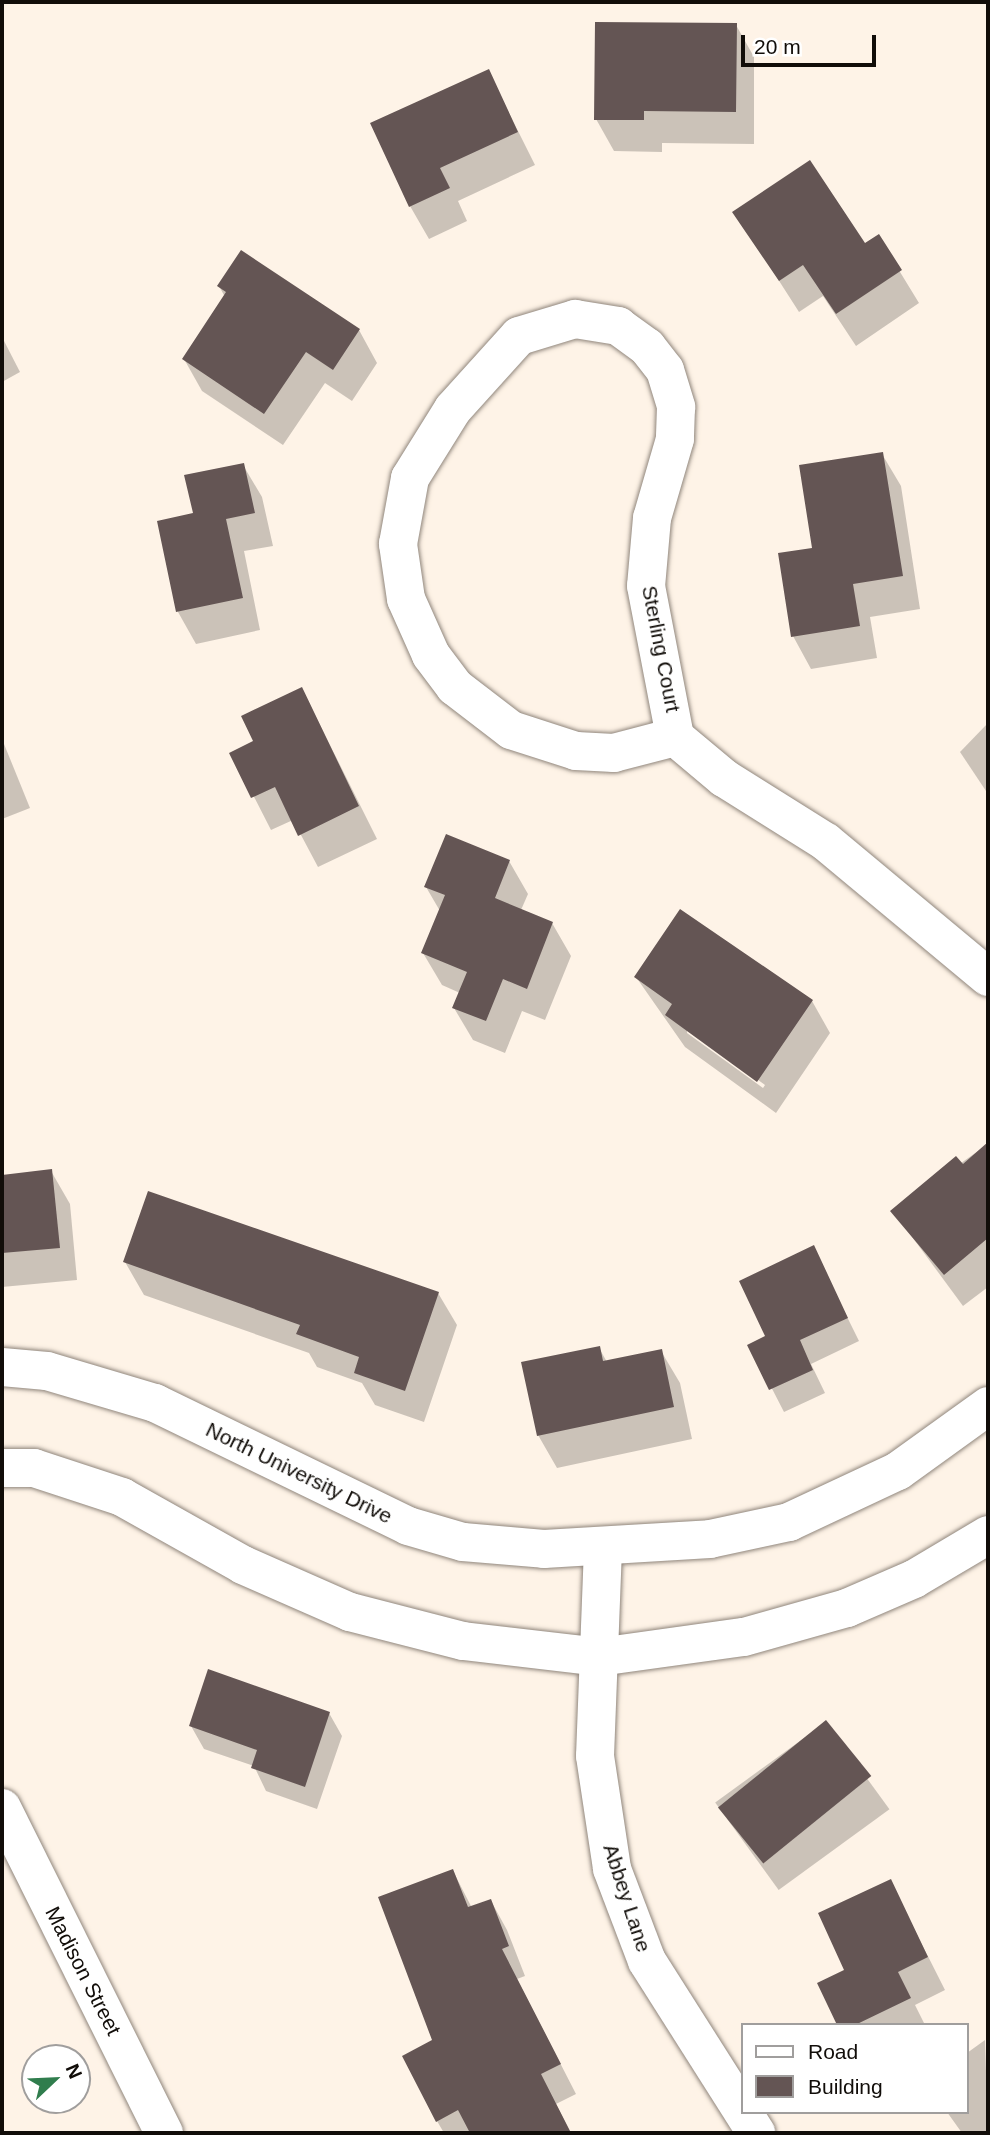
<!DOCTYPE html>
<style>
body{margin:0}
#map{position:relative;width:990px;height:2135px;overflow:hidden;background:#fef3e7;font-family:Helvetica,sans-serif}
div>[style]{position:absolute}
.shadow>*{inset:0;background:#0003;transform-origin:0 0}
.building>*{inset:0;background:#645554;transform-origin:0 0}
.roads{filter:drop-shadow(0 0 2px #90867c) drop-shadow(0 0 2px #90867c)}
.street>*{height:38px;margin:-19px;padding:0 19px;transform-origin:19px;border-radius:19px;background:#fff}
.secondary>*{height:38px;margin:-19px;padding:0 19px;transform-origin:19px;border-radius:19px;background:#fff}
span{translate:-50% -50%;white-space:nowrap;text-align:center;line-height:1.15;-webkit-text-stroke:7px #fff;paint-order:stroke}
.street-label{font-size:21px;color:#110d09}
.frame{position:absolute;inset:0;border:4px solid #110d09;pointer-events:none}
.legend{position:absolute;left:741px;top:2023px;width:228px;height:91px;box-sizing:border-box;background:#fff;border:2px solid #a09e9d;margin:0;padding:9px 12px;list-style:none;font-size:21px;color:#110d09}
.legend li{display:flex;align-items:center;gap:14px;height:35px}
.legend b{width:35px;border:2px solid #a09e9d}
.north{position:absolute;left:21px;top:2044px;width:70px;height:70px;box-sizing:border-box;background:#fff;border:2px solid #a09e9d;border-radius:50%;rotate:67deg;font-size:19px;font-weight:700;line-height:28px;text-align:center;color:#110d09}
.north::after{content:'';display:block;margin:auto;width:24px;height:32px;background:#307d4d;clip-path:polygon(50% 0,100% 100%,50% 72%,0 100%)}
.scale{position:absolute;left:741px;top:35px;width:135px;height:32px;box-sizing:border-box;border:4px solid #110d09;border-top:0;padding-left:9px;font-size:21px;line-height:24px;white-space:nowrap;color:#110d09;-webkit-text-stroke:5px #fff;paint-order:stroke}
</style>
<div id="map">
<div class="shadow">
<div style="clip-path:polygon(736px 25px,754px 57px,754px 144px,662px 143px,662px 152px,614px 151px,596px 119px)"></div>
<div style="clip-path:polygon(488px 71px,535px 165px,458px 201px,467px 221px,429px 239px,410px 206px)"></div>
<div style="clip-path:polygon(735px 212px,864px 246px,878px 236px,919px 303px,856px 346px,823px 296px,799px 312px)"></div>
<div style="clip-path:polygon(219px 286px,359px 330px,377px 363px,352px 401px,325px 383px,283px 445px,202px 391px,184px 359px,225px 297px)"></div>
<div style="clip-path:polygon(2px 337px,20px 372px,2px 382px)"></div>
<div style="clip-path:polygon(882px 454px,901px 486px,920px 609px,870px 617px,877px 658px,811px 669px,793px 636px,814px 549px)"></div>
<div style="clip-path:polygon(243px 465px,262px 497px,273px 546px,244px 551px,260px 630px,196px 644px,178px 612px,195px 514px)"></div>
<div style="clip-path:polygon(302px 689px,377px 839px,318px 867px,293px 820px,271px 830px,232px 754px,256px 742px)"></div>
<div style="clip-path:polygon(988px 723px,988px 794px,960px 752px)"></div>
<div style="clip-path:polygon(2px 739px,30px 808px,2px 819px)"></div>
<div style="clip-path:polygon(509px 861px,528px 894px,521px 910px,552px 923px,571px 956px,545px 1020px,522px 1011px,505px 1053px,473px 1040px,454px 1008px,460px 993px,442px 985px,423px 953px,440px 911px,426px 887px)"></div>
<div style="clip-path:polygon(evenodd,636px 977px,812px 1001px,830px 1033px,776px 1113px,685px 1047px,636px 977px,687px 1028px,765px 1085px,763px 1088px,687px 1033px,687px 1028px)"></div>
<div style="clip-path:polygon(988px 1144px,988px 1287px,963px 1306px,893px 1211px)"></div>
<div style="clip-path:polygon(51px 1171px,70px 1204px,77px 1280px,2px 1287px,2px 1176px)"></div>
<div style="clip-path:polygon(813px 1248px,859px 1341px,811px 1364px,825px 1393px,784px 1412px,750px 1346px,767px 1337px)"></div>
<div style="clip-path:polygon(125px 1262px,438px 1293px,457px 1325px,424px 1422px,375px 1405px,362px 1383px,317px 1367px,309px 1353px,144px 1295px)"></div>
<div style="clip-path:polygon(599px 1348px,607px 1362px,661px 1351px,680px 1383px,692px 1439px,557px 1468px,538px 1435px)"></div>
<div style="clip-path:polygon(329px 1713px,342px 1736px,317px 1809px,266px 1791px,254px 1766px,204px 1749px,191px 1726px)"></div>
<div style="left:826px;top:1722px;width:108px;height:137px;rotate:54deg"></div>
<div style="clip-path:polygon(453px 1871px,472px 1908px,491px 1901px,507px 1930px,525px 1976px,517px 1979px,576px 2094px,556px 2104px,571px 2133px,444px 2133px,437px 2121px,434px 2041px)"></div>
<div style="clip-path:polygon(890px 1881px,945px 1990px,915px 2005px,925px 2025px,839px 2025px,847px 1971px)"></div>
<div style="clip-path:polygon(985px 2040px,988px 2133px,962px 2133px,947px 2112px,967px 2112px,967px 2053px)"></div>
</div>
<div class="building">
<div style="clip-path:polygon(595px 22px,737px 23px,736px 112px,644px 111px,644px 120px,594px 120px)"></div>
<div style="clip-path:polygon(489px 69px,518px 132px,440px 168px,450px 188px,409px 207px,370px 123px)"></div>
<div style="clip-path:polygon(810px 160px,865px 243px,879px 234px,902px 270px,836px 314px,803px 265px,779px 281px,732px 212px)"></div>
<div style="clip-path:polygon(241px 250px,360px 329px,333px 370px,306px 352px,264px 414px,182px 359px,226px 292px,217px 286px)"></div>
<div style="clip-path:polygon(883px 452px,903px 576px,853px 584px,860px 626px,791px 637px,778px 553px,812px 548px,799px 465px)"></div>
<div style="clip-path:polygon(244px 463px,255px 513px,226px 519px,243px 598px,176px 612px,157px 521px,193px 513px,184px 475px)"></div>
<div style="clip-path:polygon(302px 687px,359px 806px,298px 836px,275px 787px,251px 798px,229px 753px,253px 741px,241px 716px)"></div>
<div style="clip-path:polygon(446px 834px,510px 860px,495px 898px,553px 922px,527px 989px,503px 979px,486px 1021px,452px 1008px,467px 972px,421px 953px,445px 895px,424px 887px)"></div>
<div style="clip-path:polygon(680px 909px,813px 1000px,757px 1082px,665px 1015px,672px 1004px,634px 977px)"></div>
<div style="clip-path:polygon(988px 1142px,988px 1238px,944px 1275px,890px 1211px,956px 1156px,963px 1164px)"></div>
<div style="clip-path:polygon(52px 1169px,60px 1248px,2px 1253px,2px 1175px)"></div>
<div style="clip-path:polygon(148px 1191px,439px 1292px,405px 1391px,354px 1373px,359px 1357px,296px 1334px,300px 1325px,123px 1262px)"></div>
<div style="clip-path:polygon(814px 1245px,848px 1318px,800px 1340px,813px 1370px,769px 1390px,747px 1345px,765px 1336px,739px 1281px)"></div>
<div style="clip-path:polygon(600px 1346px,603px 1361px,662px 1349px,674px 1407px,537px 1436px,521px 1362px)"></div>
<div style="clip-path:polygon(208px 1669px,330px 1712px,305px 1787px,251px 1768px,257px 1750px,189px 1726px)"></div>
<div style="left:826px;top:1720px;width:72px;height:139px;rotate:51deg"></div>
<div style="clip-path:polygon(453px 1869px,468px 1907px,491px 1899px,509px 1946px,502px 1949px,561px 2064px,541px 2074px,571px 2133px,470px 2133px,458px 2110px,436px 2122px,402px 2056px,432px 2040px,378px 1897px)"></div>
<div style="clip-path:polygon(891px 1879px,928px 1957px,898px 1972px,911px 1998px,855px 2025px,837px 2025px,817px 1983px,844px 1970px,818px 1913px)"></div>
</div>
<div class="roads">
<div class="street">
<div style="left:575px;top:319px;width:44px;rotate:9.2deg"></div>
<div style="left:618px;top:326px;width:36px;rotate:36deg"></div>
<div style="left:647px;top:347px;width:29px;rotate:52deg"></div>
<div style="left:665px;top:370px;width:39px;rotate:73deg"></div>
<div style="left:676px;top:407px;width:32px;rotate:92deg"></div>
<div style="left:675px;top:439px;width:82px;rotate:106.2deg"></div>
<div style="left:652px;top:518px;width:68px;rotate:95deg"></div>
<div style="left:646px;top:586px;width:154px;rotate:79.1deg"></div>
<div style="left:675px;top:737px;width:63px;rotate:165.3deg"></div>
<div style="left:614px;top:753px;width:38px;rotate:-177deg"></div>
<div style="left:576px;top:751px;width:68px;rotate:-162.1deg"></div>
<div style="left:511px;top:730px;width:71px;rotate:-142.5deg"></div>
<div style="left:455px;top:687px;width:40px;rotate:-127deg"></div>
<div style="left:431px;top:655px;width:61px;rotate:-114.1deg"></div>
<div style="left:406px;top:599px;width:56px;rotate:-98.3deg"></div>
<div style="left:398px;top:544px;width:67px;rotate:-79.7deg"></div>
<div style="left:410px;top:478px;width:81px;rotate:-58.1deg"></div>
<div style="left:453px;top:409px;width:98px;rotate:-47.9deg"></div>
<div style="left:519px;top:336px;width:59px;rotate:-16.9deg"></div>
<div style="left:675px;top:737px;width:64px;rotate:39.9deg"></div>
<div style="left:724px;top:778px;width:120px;rotate:32.1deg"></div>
<div style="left:826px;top:842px;width:211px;rotate:39.8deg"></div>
<div style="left:603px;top:1548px;width:208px;rotate:92.2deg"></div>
<div style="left:595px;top:1756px;width:114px;rotate:81.4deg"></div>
<div style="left:612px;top:1869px;width:98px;rotate:69.2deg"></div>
<div style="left:647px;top:1961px;width:204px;rotate:57.6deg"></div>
</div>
<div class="secondary">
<div style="left:2px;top:1367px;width:45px;rotate:5.1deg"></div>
<div style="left:47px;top:1371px;width:113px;rotate:16.5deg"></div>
<div style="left:155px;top:1403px;width:281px;rotate:25.9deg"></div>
<div style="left:408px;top:1526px;width:57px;rotate:16.2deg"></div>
<div style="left:463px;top:1542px;width:81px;rotate:4.9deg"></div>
<div style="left:544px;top:1549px;width:166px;rotate:-3.4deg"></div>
<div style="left:710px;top:1539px;width:81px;rotate:-12.1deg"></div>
<div style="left:789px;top:1522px;width:120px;rotate:-25.1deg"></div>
<div style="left:898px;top:1471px;width:111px;rotate:-35.8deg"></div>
<div style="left:2px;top:1468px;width:32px"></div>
<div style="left:34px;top:1468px;width:93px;rotate:18.2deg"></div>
<div style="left:122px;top:1497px;width:139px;rotate:29.3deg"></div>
<div style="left:243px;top:1565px;width:117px;rotate:23.7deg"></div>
<div style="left:350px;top:1612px;width:117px;rotate:14.4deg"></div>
<div style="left:463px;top:1641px;width:137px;rotate:6.7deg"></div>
<div style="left:599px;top:1657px;width:146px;rotate:-7.9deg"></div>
<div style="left:744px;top:1637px;width:107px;rotate:-15.7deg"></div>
<div style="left:847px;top:1608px;width:73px;rotate:-23.4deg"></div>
<div style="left:914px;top:1579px;width:86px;rotate:-30.7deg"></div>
<div style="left:2px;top:1808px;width:363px;rotate:63.5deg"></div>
</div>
</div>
<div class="street-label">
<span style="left:661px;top:649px;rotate:79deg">Sterling Court</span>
<span style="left:299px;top:1473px;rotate:26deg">North University Drive</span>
<span style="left:627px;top:1898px;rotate:72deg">Abbey Lane</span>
<span style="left:83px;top:1971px;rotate:63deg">Madison Street</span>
</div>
<div class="frame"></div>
<ul class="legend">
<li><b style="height:9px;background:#fff"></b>Road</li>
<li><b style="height:19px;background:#645554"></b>Building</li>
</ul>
<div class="north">N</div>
<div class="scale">20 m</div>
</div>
